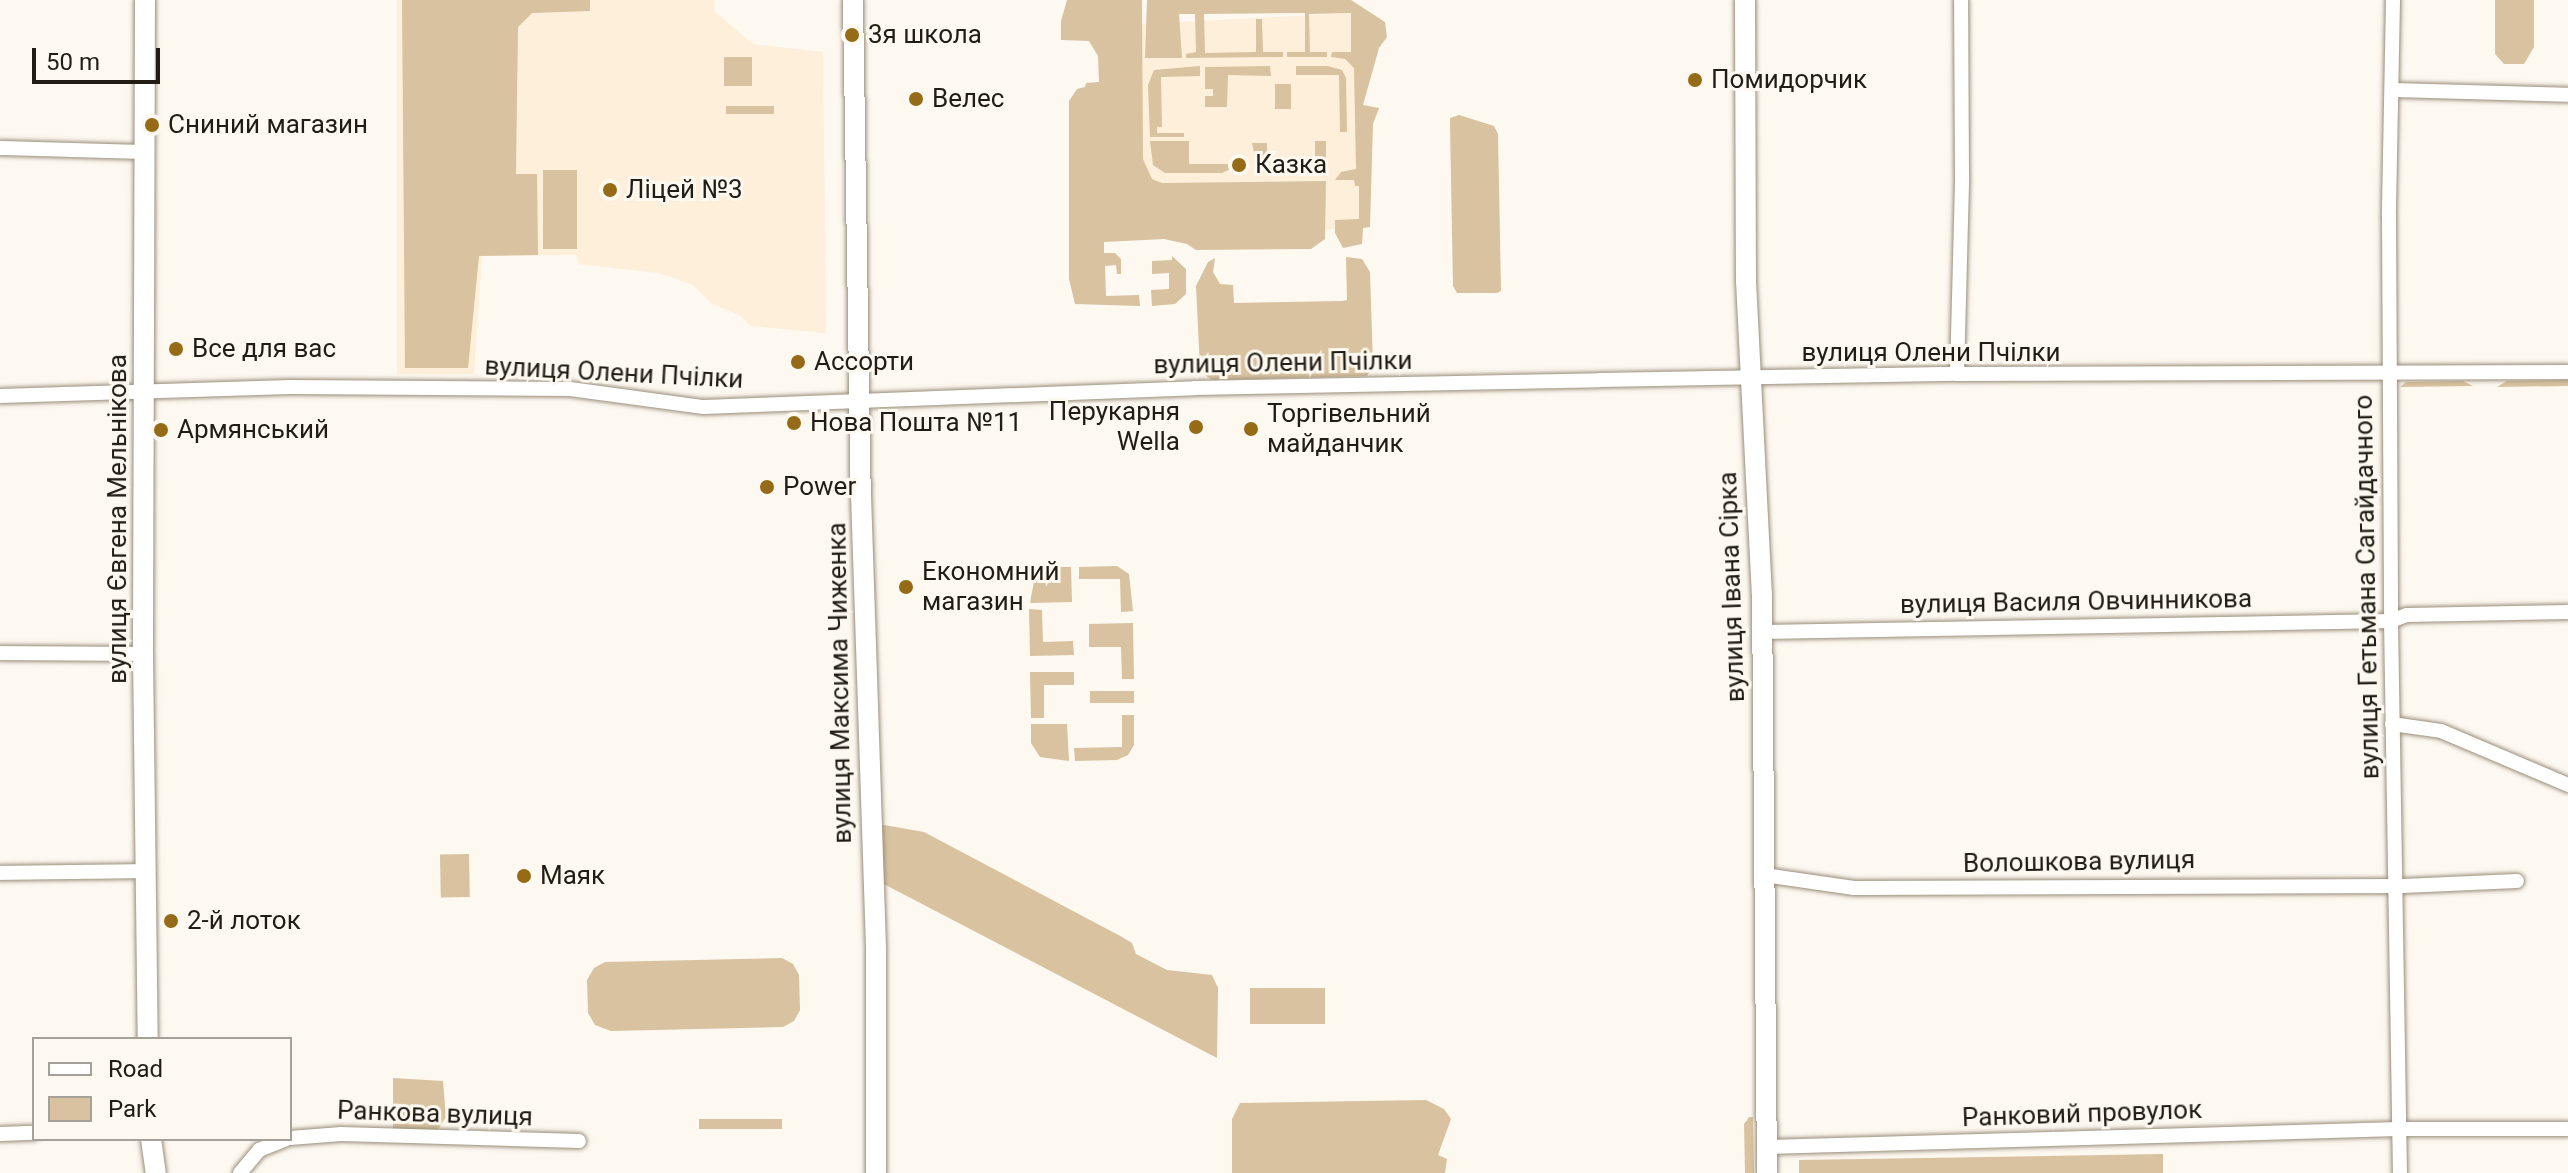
<!DOCTYPE html>
<meta charset="utf-8">
<style>
body{margin:0}
#map{position:relative;width:2568px;height:1173px;overflow:hidden;background:#fdf8f0;font-family:Roboto,sans-serif}
div>[style]{position:absolute}
.built>*{inset:0;background:#fdefd9;transform-origin:0 0}
.green>*{inset:0;background:#d8c29f;transform-origin:0 0}
.roads{filter:drop-shadow(0 0 2px #998d7a) drop-shadow(0 0 2px #998d7a)}
.street>*{height:14px;margin:-7px;padding:0 7px;transform-origin:7px;border-radius:7px;background:#fff}
.secondary>*{height:20px;margin:-10px;padding:0 10px;transform-origin:10px;border-radius:10px;background:#fff}
.dots>*{width:22px;height:22px;translate:-50% -50%;box-sizing:border-box;border:4px solid #fdf8f0;border-radius:50%}
span{translate:-50% -50%;white-space:nowrap;text-align:center;line-height:1.15;-webkit-text-stroke:6px #fdf8f0;paint-order:stroke}
.poi-label{font-size:26px;color:#211d15}
.left{translate:0 -50%;text-align:left}
.right{translate:-100% -50%;text-align:right}
.street-label{font-size:26px;color:#211d15}
.legend{position:absolute;left:32px;top:1037px;width:260px;height:104px;box-sizing:border-box;background:#fdf8f0;border:2px solid #a5a098;margin:0;padding:10px 14px;list-style:none;font-size:24px;color:#211d15}
.legend li{display:flex;align-items:center;gap:16px;height:40px}
.legend b{width:40px;border:2px solid #a5a098}
.scale{position:absolute;left:32px;top:48px;width:128px;height:36px;box-sizing:border-box;border:4px solid #211d15;border-top:0;padding-left:10px;font-size:24px;line-height:28px;white-space:nowrap;color:#211d15;-webkit-text-stroke:6px #fdf8f0;paint-order:stroke}
</style>
<div id="map">
<div class="built">
<div style="clip-path:polygon(397px 0,714px 0,715px 12px,753px 44px,823px 52px,826px 333px,750px 326px,741px 316px,711px 303px,693px 285px,659px 273px,578px 264px,577px 255px,482px 256px,474px 374px,397px 374px)"></div>
<div style="left:1353px;top:13px;width:215px;height:236px;rotate:87deg"></div>
</div>
<div class="green">
<div style="clip-path:polygon(402px 0,590px 0,590px 11px,532px 13px,518px 27px,516px 174px,537px 174px,538px 255px,479px 256px,468px 368px,405px 368px)"></div>
<div style="clip-path:polygon(1067px 0,1142px 0,1143px 159px,1152px 179px,1162px 183px,1326px 181px,1325px 239px,1311px 249px,1196px 250px,1187px 244px,1164px 239px,1104px 242px,1104px 253px,1115px 253px,1121px 259px,1121px 274px,1117px 274px,1116px 265px,1105px 266px,1106px 296px,1139px 295px,1140px 306px,1075px 304px,1069px 279px,1069px 101px,1077px 89px,1085px 87px,1086px 83px,1099px 82px,1098px 56px,1089px 41px,1061px 40px,1061px 21px)"></div>
<div style="clip-path:polygon(1147px 0,1351px 0,1385px 22px,1387px 37px,1379px 48px,1363px 105px,1379px 108px,1373px 124px,1370px 227px,1363px 228px,1362px 244px,1343px 248px,1335px 233px,1335px 220px,1359px 219px,1359px 186px,1355px 186px,1354px 180px,1335px 180px,1341px 172px,1356px 169px,1354px 68px,1345px 59px,1331px 57px,1332px 52px,1351px 52px,1351px 13px,1309px 14px,1310px 52px,1327px 52px,1327px 57px,1287px 57px,1287px 52px,1305px 52px,1305px 13px,1204px 14px,1205px 53px,1256px 52px,1256px 19px,1262px 19px,1263px 52px,1283px 52px,1283px 57px,1186px 58px,1186px 54px,1196px 52px,1195px 14px,1179px 14px,1182px 58px,1145px 58px)"></div>
<div style="clip-path:polygon(2495px 0,2534px 0,2534px 47px,2524px 64px,2504px 64px,2495px 54px)"></div>
<div style="left:724px;top:57px;width:28px;height:29px"></div>
<div style="clip-path:polygon(1200px 66px,1200px 76px,1161px 77px,1162px 127px,1157px 127px,1157px 133px,1184px 133px,1184px 137px,1150px 137px,1148px 85px,1154px 70px)"></div>
<div style="clip-path:polygon(1270px 66px,1271px 76px,1228px 75px,1227px 107px,1205px 107px,1205px 96px,1213px 96px,1213px 89px,1205px 89px,1205px 67px)"></div>
<div style="clip-path:polygon(1296px 66px,1328px 66px,1342px 70px,1346px 78px,1347px 132px,1340px 132px,1339px 75px,1296px 75px)"></div>
<div style="left:1275px;top:84px;width:16px;height:25px"></div>
<div style="left:774px;top:106px;width:8px;height:48px;rotate:90deg"></div>
<div style="clip-path:polygon(1459px 115px,1494px 126px,1498px 134px,1501px 291px,1497px 293px,1457px 293px,1453px 286px,1450px 124px,1450px 118px)"></div>
<div style="clip-path:polygon(1150px 141px,1189px 141px,1189px 164px,1235px 164px,1235px 167px,1222px 173px,1165px 173px,1153px 165px)"></div>
<div style="left:1315px;top:141px;width:11px;height:27px"></div>
<div style="clip-path:polygon(1252px 143px,1267px 143px,1267px 171px,1256px 161px)"></div>
<div style="clip-path:polygon(1309px 159px,1311px 172px,1271px 172px,1272px 163px,1308px 162px)"></div>
<div style="left:543px;top:170px;width:34px;height:79px"></div>
<div style="clip-path:polygon(1172px 256px,1186px 269px,1186px 294px,1175px 304px,1152px 306px,1151px 290px,1169px 289px,1169px 273px,1152px 274px,1152px 261px,1172px 260px)"></div>
<div style="clip-path:polygon(1346px 257px,1362px 259px,1370px 272px,1373px 366px,1367px 376px,1212px 380px,1205px 375px,1200px 369px,1196px 286px,1208px 262px,1215px 258px,1213px 272px,1220px 284px,1233px 285px,1234px 303px,1342px 301px,1347px 300px)"></div>
<div style="clip-path:polygon(2568px 380px,2568px 386px,2497px 387px,2507px 381px)"></div>
<div style="clip-path:polygon(2463px 381px,2473px 386px,2400px 387px,2406px 382px)"></div>
<div style="clip-path:polygon(1117px 566px,1129px 574px,1133px 611px,1121px 612px,1120px 579px,1079px 579px,1079px 567px)"></div>
<div style="clip-path:polygon(1050px 567px,1071px 567px,1072px 602px,1030px 603px,1034px 581px)"></div>
<div style="clip-path:polygon(1029px 609px,1042px 610px,1043px 642px,1073px 641px,1074px 655px,1030px 656px)"></div>
<div style="clip-path:polygon(1133px 623px,1134px 679px,1122px 679px,1121px 647px,1089px 647px,1089px 624px)"></div>
<div style="clip-path:polygon(1030px 672px,1074px 672px,1074px 685px,1044px 685px,1044px 718px,1031px 718px)"></div>
<div style="left:1134px;top:691px;width:12px;height:44px;rotate:90deg"></div>
<div style="clip-path:polygon(1122px 715px,1134px 715px,1134px 745px,1128px 755px,1117px 760px,1075px 761px,1074px 748px,1122px 747px)"></div>
<div style="clip-path:polygon(1031px 724px,1067px 724px,1069px 761px,1040px 757px,1031px 743px)"></div>
<div style="clip-path:polygon(884px 825px,924px 832px,1122px 937px,1132px 943px,1136px 954px,1167px 970px,1212px 975px,1218px 988px,1217px 1058px,878px 881px,881px 826px)"></div>
<div style="left:469px;top:854px;width:43px;height:29px;rotate:89deg"></div>
<div style="clip-path:polygon(782px 958px,793px 964px,799px 975px,800px 1010px,794px 1021px,783px 1027px,611px 1031px,595px 1025px,588px 1013px,587px 980px,594px 968px,605px 962px)"></div>
<div style="left:1325px;top:988px;width:36px;height:75px;rotate:90deg"></div>
<div style="clip-path:polygon(393px 1078px,443px 1081px,446px 1117px,437px 1131px,393px 1130px)"></div>
<div style="clip-path:polygon(1426px 1100px,1444px 1109px,1451px 1119px,1438px 1155px,1447px 1159px,1445px 1173px,1232px 1173px,1232px 1119px,1240px 1103px)"></div>
<div style="clip-path:polygon(1749px 1117px,1753px 1117px,1754px 1173px,1745px 1173px,1744px 1124px)"></div>
<div style="left:782px;top:1119px;width:10px;height:83px;rotate:90deg"></div>
<div style="clip-path:polygon(2163px 1154px,2163px 1173px,1799px 1173px,1799px 1160px)"></div>
</div>
<div class="roads">
<div class="street">
<div style="left:2393px;top:0;width:216px;rotate:91.1deg"></div>
<div style="left:2389px;top:216px;width:405px;rotate:89.7deg"></div>
<div style="left:2391px;top:621px;width:552px;rotate:89.07deg"></div>
<div style="left:2392px;top:90px;width:176px;rotate:1.6deg"></div>
<div style="left:0;top:148px;width:145px;rotate:1.6deg"></div>
<div style="left:1957px;top:374px;width:197px;rotate:-88.5deg"></div>
<div style="left:1962px;top:177px;width:177px;rotate:-90.3deg"></div>
<div style="left:0;top:396px;width:290px;rotate:-1.8deg"></div>
<div style="left:290px;top:387px;width:280px;rotate:0.4deg"></div>
<div style="left:570px;top:389px;width:135px;rotate:7.7deg"></div>
<div style="left:704px;top:407px;width:491px;rotate:-2.2deg"></div>
<div style="left:1195px;top:388px;width:405px;rotate:-1.1deg"></div>
<div style="left:1600px;top:380px;width:357px;rotate:-1deg"></div>
<div style="left:1957px;top:374px;width:611px;rotate:-0.19deg"></div>
<div style="left:1762px;top:632px;width:629px;rotate:-1deg"></div>
<div style="left:2391px;top:621px;width:17px;rotate:-21deg"></div>
<div style="left:2407px;top:615px;width:161px;rotate:-1.1deg"></div>
<div style="left:0;top:653px;width:143px;rotate:0.4deg"></div>
<div style="left:2392px;top:724px;width:49px;rotate:8.1deg"></div>
<div style="left:2441px;top:731px;width:138px;rotate:23deg"></div>
<div style="left:0;top:873px;width:145px;rotate:-0.8deg"></div>
<div style="left:1764px;top:875px;width:91px;rotate:8.2deg"></div>
<div style="left:1854px;top:888px;width:549px;rotate:-0.21deg"></div>
<div style="left:2403px;top:886px;width:114px;rotate:-2.5deg"></div>
<div style="left:0;top:1134px;width:34px;rotate:-2deg"></div>
<div style="left:290px;top:1138px;width:51px;rotate:-4.5deg"></div>
<div style="left:341px;top:1134px;width:238px;rotate:1.7deg"></div>
<div style="left:1767px;top:1147px;width:632px;rotate:-1.63deg"></div>
<div style="left:2399px;top:1129px;width:169px"></div>
<div style="left:240px;top:1173px;width:30px;rotate:-50deg"></div>
<div style="left:259px;top:1150px;width:29px;rotate:-22deg"></div>
</div>
<div class="secondary">
<div style="left:145px;top:0;width:654px;rotate:90.18deg"></div>
<div style="left:143px;top:654px;width:385px;rotate:89.3deg"></div>
<div style="left:853px;top:0;width:495px;rotate:89.1deg"></div>
<div style="left:861px;top:495px;width:458px;rotate:88.1deg"></div>
<div style="left:876px;top:953px;width:220px;rotate:90deg"></div>
<div style="left:1745px;top:0;width:281px;rotate:89.8deg"></div>
<div style="left:1746px;top:281px;width:313px;rotate:87.1deg"></div>
<div style="left:1762px;top:594px;width:579px;rotate:89.51deg"></div>
<div style="left:151px;top:1139px;width:34px;rotate:82deg"></div>
</div>
</div>
<div class="dots">
<div style="left:852px;top:35px;background:#956b17"></div>
<div style="left:1695px;top:80px;background:#956b17"></div>
<div style="left:916px;top:99px;background:#956b17"></div>
<div style="left:152px;top:125px;background:#956b17"></div>
<div style="left:1239px;top:165px;background:#956b17"></div>
<div style="left:610px;top:190px;background:#956b17"></div>
<div style="left:176px;top:349px;background:#956b17"></div>
<div style="left:798px;top:362px;background:#956b17"></div>
<div style="left:794px;top:423px;background:#956b17"></div>
<div style="left:1196px;top:427px;background:#956b17"></div>
<div style="left:1251px;top:429px;background:#956b17"></div>
<div style="left:161px;top:430px;background:#956b17"></div>
<div style="left:767px;top:487px;background:#956b17"></div>
<div style="left:906px;top:587px;background:#956b17"></div>
<div style="left:524px;top:876px;background:#956b17"></div>
<div style="left:171px;top:921px;background:#956b17"></div>
</div>
<div class="poi-label">
<span class="left" style="left:868px;top:35px">3я школа</span>
<span class="left" style="left:1711px;top:80px">Помидорчик</span>
<span class="left" style="left:932px;top:99px">Велес</span>
<span class="left" style="left:168px;top:125px">Сниний магазин</span>
<span class="left" style="left:1255px;top:165px">Казка</span>
<span class="left" style="left:626px;top:190px">Ліцей №3</span>
<span class="left" style="left:192px;top:349px">Все для вас</span>
<span class="left" style="left:814px;top:362px">Ассорти</span>
<span class="right" style="left:1180px;top:427px">Перукарня<br>Wella</span>
<span class="left" style="left:1267px;top:429px">Торгівельний<br>майданчик</span>
<span class="left" style="left:810px;top:423px">Нова Пошта №11</span>
<span class="left" style="left:177px;top:430px">Армянський</span>
<span class="left" style="left:783px;top:487px">Power</span>
<span class="left" style="left:922px;top:587px">Економний<br>магазин</span>
<span class="left" style="left:540px;top:876px">Маяк</span>
<span class="left" style="left:187px;top:921px">2-й лоток</span>
</div>
<div class="street-label">
<span style="left:1931px;top:353px">вулиця Олени Пчілки</span>
<span style="left:1283px;top:363px;rotate:-1deg">вулиця Олени Пчілки</span>
<span style="left:614px;top:373px;rotate:3deg">вулиця Олени Пчілки</span>
<span style="left:118px;top:519px;rotate:-90deg">вулиця Євгена Мельнікова</span>
<span style="left:1732px;top:587px;rotate:-92deg">вулиця Івана Сірка</span>
<span style="left:2367px;top:587px;rotate:-91deg">вулиця Гетьмана Сагайдачного</span>
<span style="left:2076px;top:602px;rotate:-1deg">вулиця Василя Овчинникова</span>
<span style="left:840px;top:683px;rotate:-91deg">вулиця Максима Чиженка</span>
<span style="left:2079px;top:862px;rotate:-1deg">Волошкова вулиця</span>
<span style="left:435px;top:1114px;rotate:2deg">Ранкова вулиця</span>
<span style="left:2082px;top:1114px;rotate:-2deg">Ранковий провулок</span>
</div>
<ul class="legend">
<li><b style="height:10px;background:#fff"></b>Road</li>
<li><b style="height:22px;background:#d8c29f"></b>Park</li>
</ul>
<div class="scale">50 m</div>
</div>
